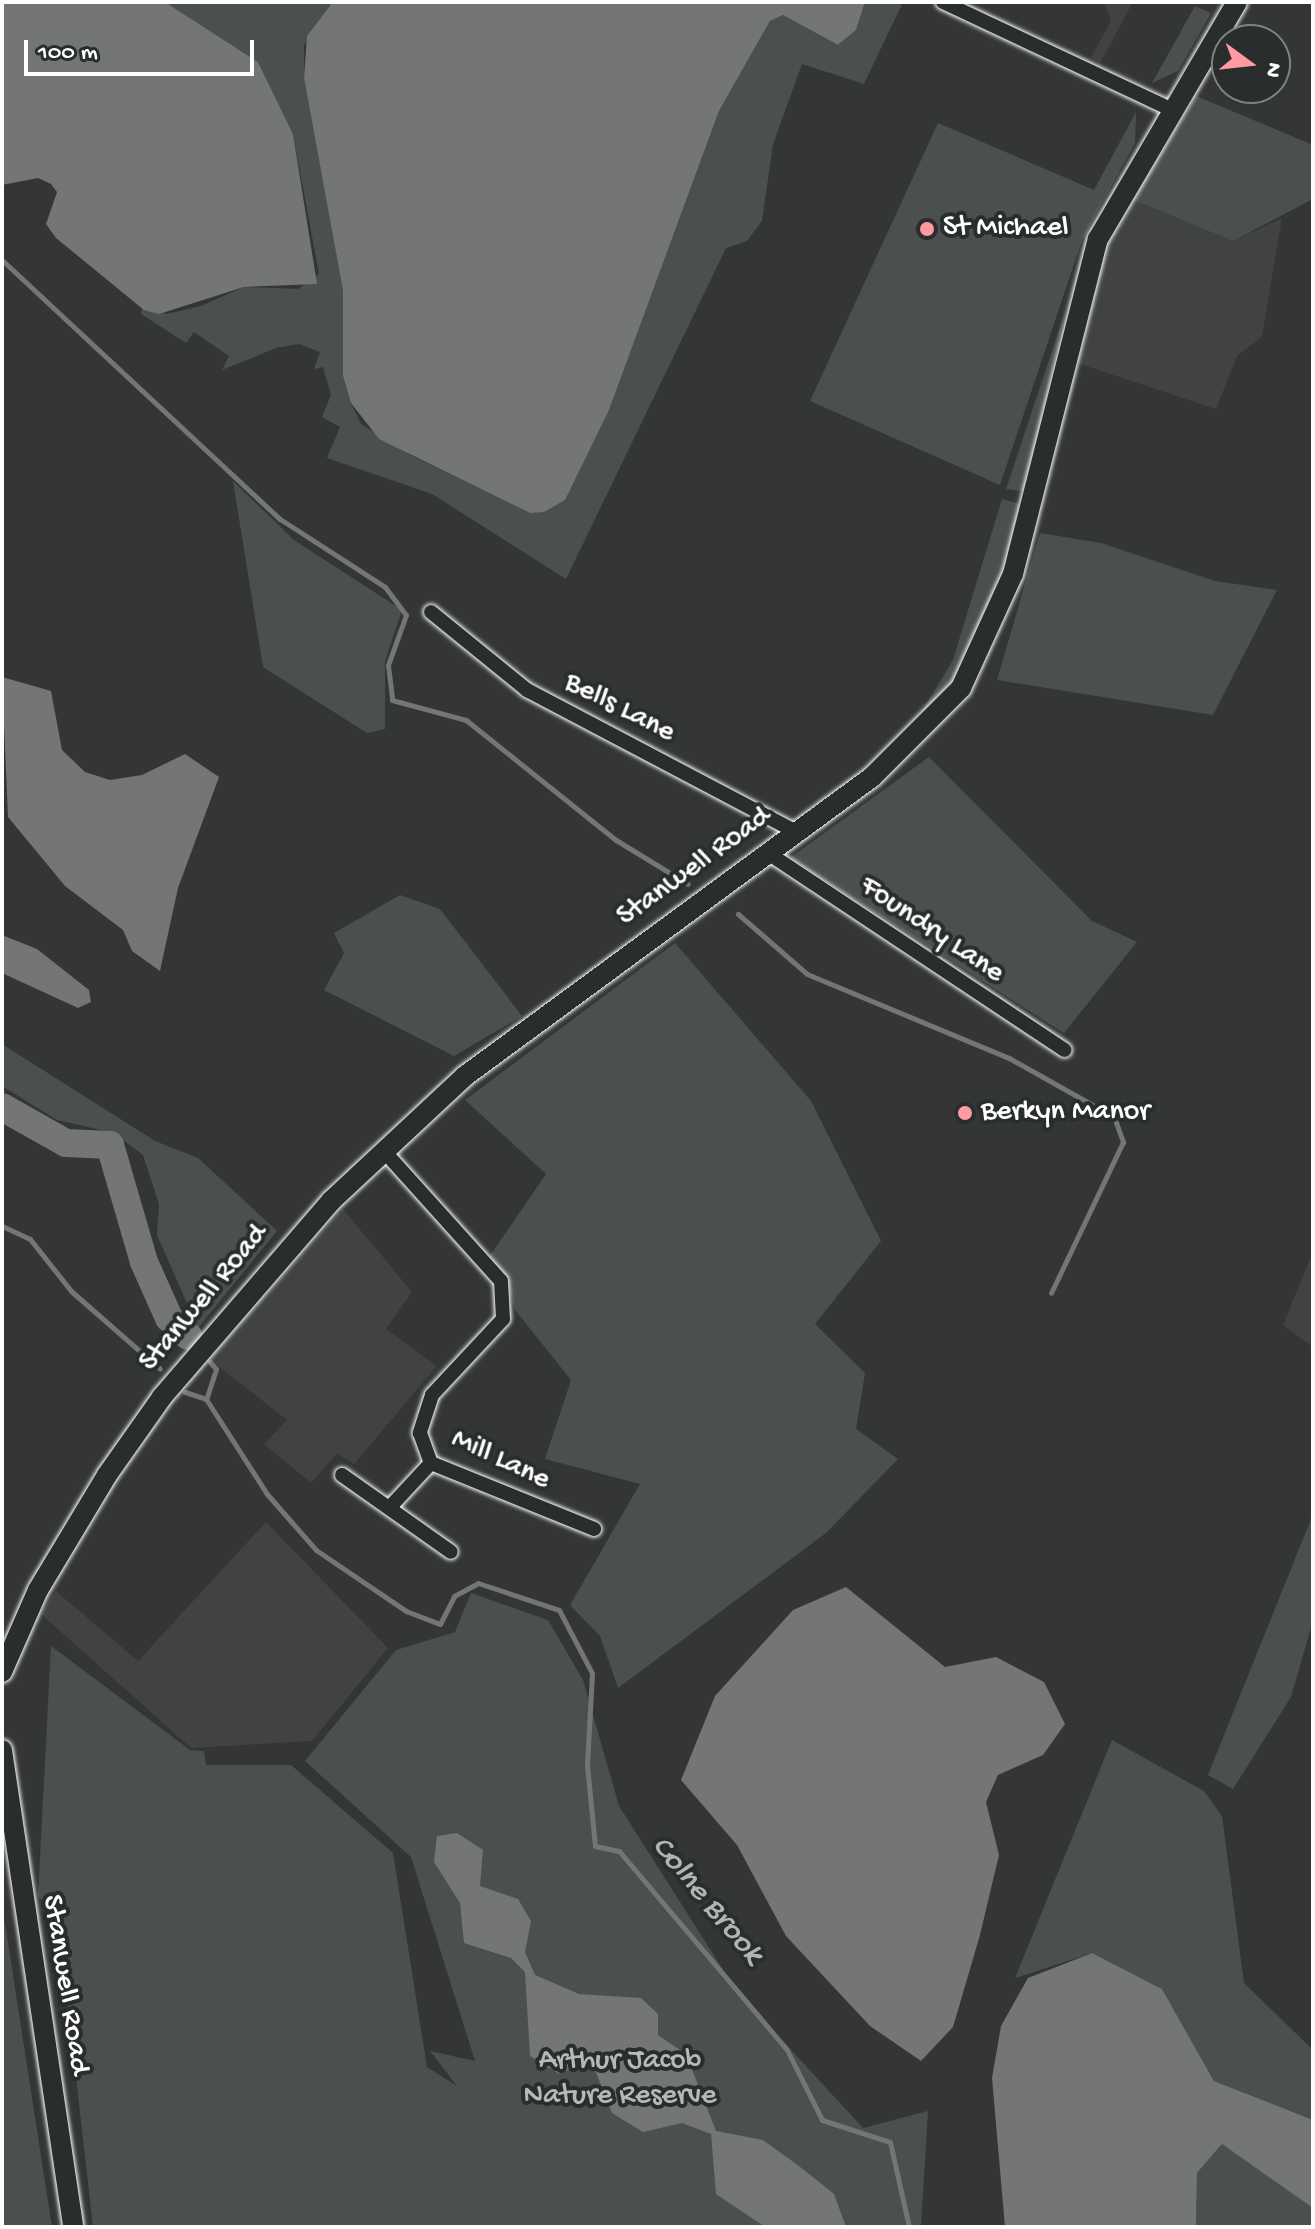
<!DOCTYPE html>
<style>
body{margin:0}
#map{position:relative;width:1315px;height:2229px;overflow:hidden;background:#333536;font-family:"Gochi Hand",sans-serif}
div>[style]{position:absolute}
.built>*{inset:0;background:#404243}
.green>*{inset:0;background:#4c4f50}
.water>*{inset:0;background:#737576}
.stream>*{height:5px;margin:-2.5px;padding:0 2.5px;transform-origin:2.5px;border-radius:2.5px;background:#737576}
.river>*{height:28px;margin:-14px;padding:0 14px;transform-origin:14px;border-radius:14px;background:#737576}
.roads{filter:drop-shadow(0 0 2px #fff) drop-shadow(0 0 2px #fff)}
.street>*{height:14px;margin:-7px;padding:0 7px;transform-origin:7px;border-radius:7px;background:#2a2d2e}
.secondary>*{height:20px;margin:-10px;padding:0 10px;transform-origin:10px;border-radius:10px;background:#2a2d2e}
.dots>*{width:22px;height:22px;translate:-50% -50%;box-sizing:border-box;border:4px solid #2a2d2e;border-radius:50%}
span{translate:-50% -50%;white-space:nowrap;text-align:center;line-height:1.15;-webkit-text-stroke:8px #2a2d2e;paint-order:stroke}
.poi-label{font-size:30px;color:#fff}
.left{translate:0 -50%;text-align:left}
.street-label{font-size:30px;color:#fff}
.park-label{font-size:30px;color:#b7b9b9}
.water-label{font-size:32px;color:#b2b3b4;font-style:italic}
.frame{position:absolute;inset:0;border:4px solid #fff;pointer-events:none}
.north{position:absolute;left:1211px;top:24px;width:80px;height:80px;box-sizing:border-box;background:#2a2d2e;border:2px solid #7f8182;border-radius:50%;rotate:105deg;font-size:22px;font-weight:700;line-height:32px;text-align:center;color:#fff}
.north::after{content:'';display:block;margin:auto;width:28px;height:36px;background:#ff9aa2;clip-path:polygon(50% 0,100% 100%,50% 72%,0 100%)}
.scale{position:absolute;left:24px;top:40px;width:230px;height:36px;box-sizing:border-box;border:4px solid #fff;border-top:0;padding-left:10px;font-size:24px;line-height:28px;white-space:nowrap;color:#fff;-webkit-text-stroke:6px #2a2d2e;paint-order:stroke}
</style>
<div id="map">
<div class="built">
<div style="clip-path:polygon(1104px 2px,1133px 2px,1100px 63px,1091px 57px,1111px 21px)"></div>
<div style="clip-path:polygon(1133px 200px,1233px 241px,1282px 218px,1262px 337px,1237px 356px,1216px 409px,1074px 362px,1106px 246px)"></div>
<div style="clip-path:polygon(343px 1209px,412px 1292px,386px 1329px,437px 1366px,354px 1464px,337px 1454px,311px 1483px,264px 1444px,287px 1420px,209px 1359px)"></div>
<div style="clip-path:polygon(1313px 1251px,1313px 1347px,1283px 1325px)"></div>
<div style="clip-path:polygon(266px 1522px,388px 1648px,312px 1741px,191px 1748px,41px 1614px,56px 1591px,138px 1661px)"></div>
</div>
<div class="green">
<div style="clip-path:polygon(165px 2px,333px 2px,304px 45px,304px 78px,343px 291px,343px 376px,351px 403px,361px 424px,410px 455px,530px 513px,576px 468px,609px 410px,719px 111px,770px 21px,783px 15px,838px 45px,856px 30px,865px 2px,903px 2px,864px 84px,802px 64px,773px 144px,762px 221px,747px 241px,726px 248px,566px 579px,432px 494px,327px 458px,340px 427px,322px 417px,331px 395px,323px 367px,314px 369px,320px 352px,299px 344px,276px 348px,222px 370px,229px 356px,194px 332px,186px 343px,141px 314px,142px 308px,167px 314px,201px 306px,244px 287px,298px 289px,319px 274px,293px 134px,258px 62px)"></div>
<div style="clip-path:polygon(1195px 6px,1211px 13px,1178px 71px,1152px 83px)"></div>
<div style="clip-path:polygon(1196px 96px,1313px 145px,1313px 199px,1233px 241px,1133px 200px)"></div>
<div style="clip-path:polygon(1136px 112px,1135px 143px,1082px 240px,1000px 485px,810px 401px,938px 123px,1094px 190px)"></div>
<div style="clip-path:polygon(1066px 309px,1027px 483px,1022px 491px,1006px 489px)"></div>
<div style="clip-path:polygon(233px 481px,294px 540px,402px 610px,385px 661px,385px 729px,367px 733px,263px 667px)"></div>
<div style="clip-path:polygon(1002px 499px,1021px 504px,1003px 576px,948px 695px,918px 718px,953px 660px)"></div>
<div style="clip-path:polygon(1040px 533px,1101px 543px,1215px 581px,1277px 590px,1213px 715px,997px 680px)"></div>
<div style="clip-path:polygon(929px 757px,1092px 921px,1137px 942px,1064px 1033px,790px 858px)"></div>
<div style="clip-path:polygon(400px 895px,440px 909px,522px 1016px,454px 1056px,324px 990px,344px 953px,334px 933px)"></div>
<div style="clip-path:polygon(675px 943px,811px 1101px,881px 1241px,815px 1324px,865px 1373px,856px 1429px,898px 1459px,826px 1533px,618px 1688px,600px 1636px,570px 1605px,640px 1484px,545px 1459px,571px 1380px,515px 1310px,507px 1282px,487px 1260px,546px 1174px,465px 1100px)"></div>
<div style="clip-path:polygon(2px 1044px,155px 1141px,198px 1158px,277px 1231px,198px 1328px,157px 1235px,159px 1204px,143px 1155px,114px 1133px,57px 1120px,2px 1086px)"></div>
<div style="clip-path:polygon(1313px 1514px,1313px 1621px,1291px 1697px,1233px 1789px,1208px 1775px)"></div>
<div style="clip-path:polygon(471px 1593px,548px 1620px,583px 1680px,619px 1806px,736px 1990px,863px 2128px,928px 2111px,921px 2227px,93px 2227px,58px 1918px,38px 1896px,51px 1646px,190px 1750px,204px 1751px,206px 1765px,291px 1765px,393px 1853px,427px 2067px,457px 2086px,430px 2051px,475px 2061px,411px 1857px,305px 1761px,396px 1650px,455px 1632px)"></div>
<div style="clip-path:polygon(1112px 1740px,1204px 1791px,1222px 1816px,1244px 1983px,1313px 2050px,1313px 2120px,1214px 2081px,1162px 1989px,1092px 1953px,1015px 1978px)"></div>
<div style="clip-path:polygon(2px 1904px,17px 2001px,52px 2227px,2px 2227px)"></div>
<div style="clip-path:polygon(1222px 2144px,1300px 2196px,1313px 2208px,1313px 2227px,1196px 2227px,1197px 2173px)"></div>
</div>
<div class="water">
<div style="clip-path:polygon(2px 2px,165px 2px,258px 62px,293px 134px,317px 284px,244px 287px,159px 314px,144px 310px,56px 238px,46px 224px,57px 192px,51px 184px,38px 178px,2px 185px)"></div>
<div style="clip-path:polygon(333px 2px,865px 2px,856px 30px,838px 45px,783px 15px,770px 21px,719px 111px,609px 410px,565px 500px,544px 512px,530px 513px,379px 439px,351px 403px,343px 376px,343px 291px,304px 78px,307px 36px)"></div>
<div style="clip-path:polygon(2px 677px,51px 691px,62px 750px,85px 772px,110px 780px,142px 775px,185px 754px,219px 777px,178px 888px,160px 971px,132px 951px,123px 930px,65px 886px,8px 817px)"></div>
<div style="clip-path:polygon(2px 935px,37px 949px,89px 990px,91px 1002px,78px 1008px,2px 973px)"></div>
<div style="clip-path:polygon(846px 1587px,945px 1667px,996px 1657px,1044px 1682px,1065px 1724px,1043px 1755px,998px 1775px,986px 1802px,999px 1855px,980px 1935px,953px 2027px,921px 2061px,870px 2026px,786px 1936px,737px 1845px,681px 1780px,715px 1696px,793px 1610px)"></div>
<div style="clip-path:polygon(457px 1833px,483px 1850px,480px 1886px,518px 1899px,531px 1921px,525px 1952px,535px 1975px,579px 1994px,641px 1998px,658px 2014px,658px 2035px,686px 2054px,716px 2131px,763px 2140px,799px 2166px,834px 2194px,846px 2227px,765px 2227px,716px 2194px,711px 2134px,682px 2123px,643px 2132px,612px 2113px,595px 2070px,579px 2066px,559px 2074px,530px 2056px,525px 1972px,511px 1958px,464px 1943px,460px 1903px,434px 1862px,437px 1836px)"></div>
<div style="clip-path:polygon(1092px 1953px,1162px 1989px,1214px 2081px,1313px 2120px,1313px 2208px,1222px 2144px,1197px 2173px,1196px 2227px,1005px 2227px,992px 2078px,1001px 2026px,1028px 1978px)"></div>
</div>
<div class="stream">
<div style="left:2px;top:260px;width:380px;rotate:43deg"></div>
<div style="left:280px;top:519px;width:125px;rotate:32.9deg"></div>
<div style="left:385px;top:587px;width:35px;rotate:53deg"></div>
<div style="left:406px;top:615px;width:53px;rotate:109.8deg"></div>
<div style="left:388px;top:665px;width:35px;rotate:83deg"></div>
<div style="left:392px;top:700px;width:77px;rotate:15.1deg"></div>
<div style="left:466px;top:720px;width:192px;rotate:38.7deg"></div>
<div style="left:616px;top:840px;width:84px;rotate:31.4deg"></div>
<div style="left:738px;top:914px;width:91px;rotate:41deg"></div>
<div style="left:807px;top:974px;width:219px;rotate:22.6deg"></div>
<div style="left:1009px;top:1058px;width:120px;rotate:29.3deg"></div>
<div style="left:1114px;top:1117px;width:27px;rotate:70deg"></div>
<div style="left:1123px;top:1142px;width:167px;rotate:115.5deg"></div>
<div style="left:2px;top:1226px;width:31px;rotate:25deg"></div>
<div style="left:30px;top:1239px;width:66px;rotate:51.7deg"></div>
<div style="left:71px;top:1291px;width:118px;rotate:41.2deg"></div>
<div style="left:210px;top:1362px;width:9px;rotate:49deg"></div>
<div style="left:216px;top:1369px;width:32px;rotate:108deg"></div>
<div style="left:206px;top:1399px;width:113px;rotate:57.3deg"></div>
<div style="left:267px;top:1494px;width:74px;rotate:48.8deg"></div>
<div style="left:316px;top:1550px;width:109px;rotate:34.1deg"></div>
<div style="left:406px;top:1611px;width:36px;rotate:21deg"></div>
<div style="left:440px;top:1624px;width:31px;rotate:-63deg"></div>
<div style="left:454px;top:1596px;width:27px;rotate:-28deg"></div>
<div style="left:478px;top:1583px;width:85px;rotate:18.4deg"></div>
<div style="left:559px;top:1610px;width:71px;rotate:62.4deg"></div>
<div style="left:592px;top:1673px;width:92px;rotate:93.1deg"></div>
<div style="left:587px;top:1765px;width:81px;rotate:84.4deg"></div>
<div style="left:595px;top:1846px;width:25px;rotate:12deg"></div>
<div style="left:619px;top:1851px;width:260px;rotate:49.8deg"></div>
<div style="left:787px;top:2050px;width:78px;rotate:63.4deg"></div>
<div style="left:822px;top:2120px;width:71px;rotate:17.9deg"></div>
<div style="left:890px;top:2142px;width:87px;rotate:77.4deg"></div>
<div style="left:185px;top:1392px;width:22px;rotate:18deg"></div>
</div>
<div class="river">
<div style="left:2px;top:1107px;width:73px;rotate:29.4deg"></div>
<div style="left:66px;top:1143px;width:44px;rotate:2.6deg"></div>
<div style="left:110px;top:1145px;width:122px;rotate:73.8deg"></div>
<div style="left:144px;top:1262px;width:61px;rotate:65.9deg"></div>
<div style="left:169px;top:1318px;width:26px;rotate:43deg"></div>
</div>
<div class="roads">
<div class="street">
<div style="left:943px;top:2px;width:251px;rotate:25.2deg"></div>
<div style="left:431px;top:612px;width:124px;rotate:39.1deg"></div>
<div style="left:527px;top:690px;width:304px;rotate:27.8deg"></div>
<div style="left:768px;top:853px;width:356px;rotate:33.6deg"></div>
<div style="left:383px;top:1150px;width:176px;rotate:48deg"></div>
<div style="left:501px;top:1281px;width:38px;rotate:87deg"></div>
<div style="left:503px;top:1319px;width:104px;rotate:133.1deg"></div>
<div style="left:432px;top:1395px;width:40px;rotate:108deg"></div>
<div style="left:420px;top:1433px;width:32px;rotate:70deg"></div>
<div style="left:431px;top:1463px;width:176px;rotate:22deg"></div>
<div style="left:342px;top:1475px;width:133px;rotate:35.2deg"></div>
<div style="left:391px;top:1506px;width:59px;rotate:-47.1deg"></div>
</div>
<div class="secondary">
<div style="left:2px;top:1672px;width:90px;rotate:-66.3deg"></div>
<div style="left:38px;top:1590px;width:134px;rotate:-59deg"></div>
<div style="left:107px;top:1475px;width:95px;rotate:-54.8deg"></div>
<div style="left:162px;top:1397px;width:259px;rotate:-49.2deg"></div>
<div style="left:331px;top:1201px;width:183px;rotate:-43deg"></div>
<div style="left:465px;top:1076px;width:505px;rotate:-36.3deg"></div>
<div style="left:872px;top:777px;width:126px;rotate:-45deg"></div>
<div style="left:961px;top:688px;width:125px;rotate:-65.5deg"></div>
<div style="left:1013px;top:574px;width:346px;rotate:-75.8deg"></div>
<div style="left:1098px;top:239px;width:275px;rotate:-59.6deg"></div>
<div style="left:2px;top:1750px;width:482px;rotate:81.5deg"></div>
</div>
</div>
<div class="dots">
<div style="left:927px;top:229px;background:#ff9aa2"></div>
<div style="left:965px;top:1113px;background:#ff9aa2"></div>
</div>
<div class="poi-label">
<span class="left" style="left:943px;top:229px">St Michael</span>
<span class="left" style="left:981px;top:1113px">Berkyn Manor</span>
</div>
<div class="street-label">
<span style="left:619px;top:709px;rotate:27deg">Bells Lane</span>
<span style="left:695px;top:868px;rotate:-36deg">Stanwell Road</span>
<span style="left:931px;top:931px;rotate:34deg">Foundry Lane</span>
<span style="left:205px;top:1299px;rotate:-50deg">Stanwell Road</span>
<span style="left:500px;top:1461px;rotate:25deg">Mill Lane</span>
<span style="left:64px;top:1985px;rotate:81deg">Stanwell Road</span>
</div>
<div class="park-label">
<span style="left:620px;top:2079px">Arthur Jacob<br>Nature Reserve</span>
</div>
<div class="water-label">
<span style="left:706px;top:1901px;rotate:50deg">Colne Brook</span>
</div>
<div class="frame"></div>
<div class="north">N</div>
<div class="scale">100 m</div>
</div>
